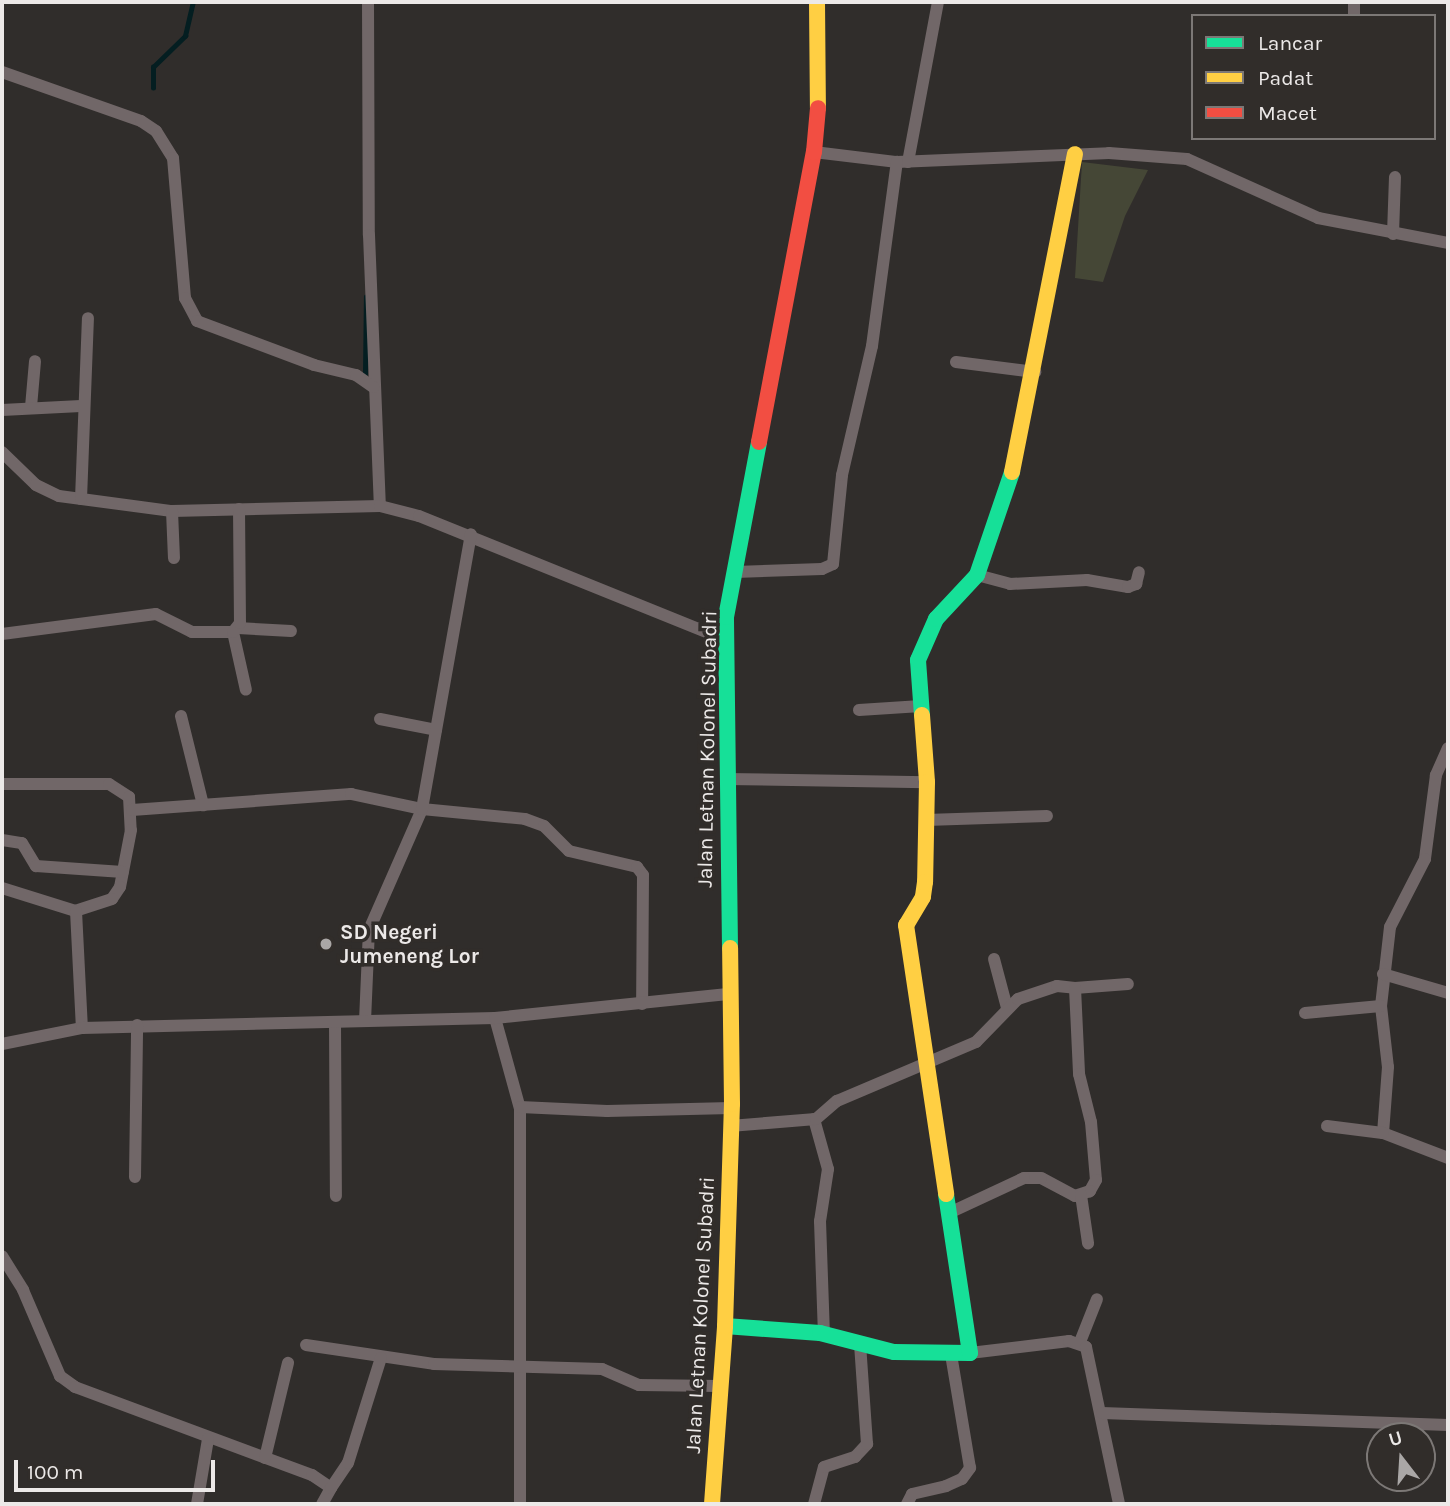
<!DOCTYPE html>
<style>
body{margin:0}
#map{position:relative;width:1450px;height:1506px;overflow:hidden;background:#302d2b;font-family:Karla,sans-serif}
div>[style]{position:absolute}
.green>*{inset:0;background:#454736}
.stream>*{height:4.5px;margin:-2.25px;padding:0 2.25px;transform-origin:2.25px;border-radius:2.25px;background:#041e21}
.street>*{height:12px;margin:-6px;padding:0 6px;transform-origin:6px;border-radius:6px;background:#716768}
.fast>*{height:16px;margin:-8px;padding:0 8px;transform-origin:8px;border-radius:8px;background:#16e098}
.slow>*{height:16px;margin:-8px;padding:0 8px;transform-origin:8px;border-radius:8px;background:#ffcf43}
.jam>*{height:16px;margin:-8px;padding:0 8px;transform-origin:8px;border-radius:8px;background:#f24e42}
.dots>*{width:19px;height:19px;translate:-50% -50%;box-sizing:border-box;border:4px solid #312d2a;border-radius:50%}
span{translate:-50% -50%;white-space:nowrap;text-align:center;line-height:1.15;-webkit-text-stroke:7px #312d2a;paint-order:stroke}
.street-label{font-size:21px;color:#ece9e8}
.poi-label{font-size:21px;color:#ece9e8;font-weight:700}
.left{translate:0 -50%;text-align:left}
.frame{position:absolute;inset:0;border:4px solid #ece9e8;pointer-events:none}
.legend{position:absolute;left:1191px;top:14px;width:245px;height:126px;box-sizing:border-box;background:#312d2a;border:2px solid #7c7876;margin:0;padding:9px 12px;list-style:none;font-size:21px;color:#ece9e8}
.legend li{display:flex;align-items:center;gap:14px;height:35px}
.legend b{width:35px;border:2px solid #7c7876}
.north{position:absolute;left:1366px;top:1422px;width:70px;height:70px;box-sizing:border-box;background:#312d2a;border:2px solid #7c7876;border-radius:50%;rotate:343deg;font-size:19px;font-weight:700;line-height:28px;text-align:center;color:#ece9e8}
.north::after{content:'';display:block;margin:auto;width:24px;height:32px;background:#aaa7a6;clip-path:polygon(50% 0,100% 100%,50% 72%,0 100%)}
.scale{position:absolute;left:14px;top:1460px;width:201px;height:32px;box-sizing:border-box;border:4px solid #ece9e8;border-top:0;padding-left:9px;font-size:21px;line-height:24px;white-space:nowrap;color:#ece9e8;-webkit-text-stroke:5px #312d2a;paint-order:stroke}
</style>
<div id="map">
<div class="green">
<div style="clip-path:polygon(1082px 162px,1148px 170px,1125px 216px,1103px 282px,1075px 278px)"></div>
</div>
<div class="stream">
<div style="left:153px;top:88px;width:21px;rotate:-90deg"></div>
<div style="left:153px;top:67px;width:45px;rotate:-44.1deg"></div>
<div style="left:185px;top:36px;width:35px;rotate:-77deg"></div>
<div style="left:365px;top:374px;width:77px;rotate:-89.3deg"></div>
</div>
<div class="street">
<div style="left:368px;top:2px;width:233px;rotate:89.8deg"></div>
<div style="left:369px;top:235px;width:271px;rotate:87.7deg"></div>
<div style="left:1354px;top:2px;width:14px;rotate:90deg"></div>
<div style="left:2px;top:72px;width:147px;rotate:19.4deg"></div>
<div style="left:141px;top:121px;width:18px;rotate:34deg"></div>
<div style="left:156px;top:131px;width:32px;rotate:58deg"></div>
<div style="left:173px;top:158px;width:141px;rotate:85.1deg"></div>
<div style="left:185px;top:298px;width:26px;rotate:62deg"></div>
<div style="left:197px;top:321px;width:125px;rotate:20.6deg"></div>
<div style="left:314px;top:365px;width:43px;rotate:13.4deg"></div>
<div style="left:356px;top:375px;width:21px;rotate:35deg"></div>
<div style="left:814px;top:152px;width:84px;rotate:6.9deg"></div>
<div style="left:897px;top:162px;width:212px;rotate:-2.4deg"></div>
<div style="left:1109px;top:153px;width:78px;rotate:4.4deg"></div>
<div style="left:1187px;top:159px;width:144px;rotate:24.2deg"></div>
<div style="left:1318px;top:218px;width:132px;rotate:10.9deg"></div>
<div style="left:908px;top:162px;width:163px;rotate:-79.4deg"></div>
<div style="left:1393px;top:234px;width:57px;rotate:-88deg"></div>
<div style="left:956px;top:362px;width:80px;rotate:7.2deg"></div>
<div style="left:31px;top:407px;width:46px;rotate:-85deg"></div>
<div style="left:2px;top:410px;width:79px;rotate:-2.9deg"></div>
<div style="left:2px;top:452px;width:47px;rotate:44.1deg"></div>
<div style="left:36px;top:485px;width:25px;rotate:26deg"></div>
<div style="left:59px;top:496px;width:114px;rotate:7.6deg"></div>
<div style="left:172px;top:511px;width:208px;rotate:-1.4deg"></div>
<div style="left:380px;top:506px;width:40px;rotate:14.4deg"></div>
<div style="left:419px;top:516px;width:331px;rotate:22deg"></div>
<div style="left:81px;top:499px;width:181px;rotate:-87.8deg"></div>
<div style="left:172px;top:511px;width:47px;rotate:87.6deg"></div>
<div style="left:735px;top:572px;width:87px;rotate:-2deg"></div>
<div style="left:822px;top:569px;width:12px;rotate:-24deg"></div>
<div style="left:833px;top:564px;width:89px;rotate:-84.2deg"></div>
<div style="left:842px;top:475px;width:132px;rotate:-76.9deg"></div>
<div style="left:872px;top:346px;width:186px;rotate:-82.3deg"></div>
<div style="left:977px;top:575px;width:34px;rotate:15deg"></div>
<div style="left:1010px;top:584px;width:77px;rotate:-3deg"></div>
<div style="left:1087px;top:580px;width:42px;rotate:9.7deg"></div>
<div style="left:1128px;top:587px;width:9px;rotate:-21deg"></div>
<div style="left:1136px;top:584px;width:12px;rotate:-76deg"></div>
<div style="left:238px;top:628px;width:53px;rotate:3.2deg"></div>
<div style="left:233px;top:632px;width:59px;rotate:77.4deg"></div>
<div style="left:2px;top:634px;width:155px;rotate:-7.4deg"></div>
<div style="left:156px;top:614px;width:40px;rotate:26.6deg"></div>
<div style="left:192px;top:632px;width:41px"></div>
<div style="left:233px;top:632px;width:11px;rotate:-52deg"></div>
<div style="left:240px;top:623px;width:114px;rotate:-90.5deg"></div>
<div style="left:859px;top:710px;width:62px;rotate:-3.7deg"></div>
<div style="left:181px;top:716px;width:92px;rotate:76.1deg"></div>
<div style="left:380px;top:719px;width:57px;rotate:11.1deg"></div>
<div style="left:1448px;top:748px;width:30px;rotate:114deg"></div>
<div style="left:1436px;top:775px;width:85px;rotate:97.5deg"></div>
<div style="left:1425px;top:859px;width:76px;rotate:117.2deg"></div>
<div style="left:1390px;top:927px;width:80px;rotate:96.5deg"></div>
<div style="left:1381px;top:1006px;width:61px;rotate:83.5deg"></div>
<div style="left:1388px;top:1067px;width:66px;rotate:94.3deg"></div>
<div style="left:1383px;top:1133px;width:70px;rotate:21deg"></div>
<div style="left:726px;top:779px;width:201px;rotate:0.9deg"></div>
<div style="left:2px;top:784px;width:107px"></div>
<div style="left:109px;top:784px;width:24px;rotate:33deg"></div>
<div style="left:129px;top:797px;width:33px;rotate:87deg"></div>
<div style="left:131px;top:830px;width:58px;rotate:100.9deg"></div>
<div style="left:120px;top:887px;width:14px;rotate:124deg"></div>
<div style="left:112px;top:899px;width:38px;rotate:162deg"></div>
<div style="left:132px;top:810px;width:220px;rotate:-4.2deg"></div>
<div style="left:351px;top:794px;width:73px;rotate:11.9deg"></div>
<div style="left:422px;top:809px;width:103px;rotate:5.5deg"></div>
<div style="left:525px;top:819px;width:20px;rotate:20deg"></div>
<div style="left:544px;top:826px;width:35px;rotate:45deg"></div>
<div style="left:569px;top:851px;width:70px;rotate:13.2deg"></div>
<div style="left:637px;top:867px;width:10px;rotate:53deg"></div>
<div style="left:643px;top:875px;width:129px;rotate:90.4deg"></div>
<div style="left:926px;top:820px;width:121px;rotate:-1.9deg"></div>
<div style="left:2px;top:840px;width:20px;rotate:9deg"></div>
<div style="left:22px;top:843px;width:27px;rotate:59deg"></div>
<div style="left:36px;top:866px;width:87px;rotate:3.9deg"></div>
<div style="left:2px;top:888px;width:77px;rotate:17.3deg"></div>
<div style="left:76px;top:911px;width:117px;rotate:87.1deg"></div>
<div style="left:994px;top:959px;width:51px;rotate:75.1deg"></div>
<div style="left:1383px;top:974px;width:68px;rotate:16.3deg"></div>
<div style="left:1075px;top:988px;width:53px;rotate:-4.3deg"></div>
<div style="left:1305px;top:1013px;width:76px;rotate:-5.3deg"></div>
<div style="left:495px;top:1018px;width:94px;rotate:74.6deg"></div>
<div style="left:520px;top:1109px;width:395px;rotate:90deg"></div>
<div style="left:365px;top:1021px;width:91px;rotate:-87.5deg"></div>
<div style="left:369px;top:930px;width:132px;rotate:-66.3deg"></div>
<div style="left:422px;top:809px;width:279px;rotate:-79.9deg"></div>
<div style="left:335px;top:1022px;width:174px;rotate:89.7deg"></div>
<div style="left:2px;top:1044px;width:82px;rotate:-11.3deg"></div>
<div style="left:82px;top:1028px;width:413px;rotate:-1.4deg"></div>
<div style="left:495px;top:1018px;width:234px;rotate:-5.9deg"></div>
<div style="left:520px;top:1107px;width:87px;rotate:2.6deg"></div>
<div style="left:607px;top:1111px;width:124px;rotate:-1.4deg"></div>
<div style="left:814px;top:1119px;width:52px;rotate:74.4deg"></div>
<div style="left:828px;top:1169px;width:53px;rotate:98.7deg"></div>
<div style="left:820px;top:1221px;width:113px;rotate:88deg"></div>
<div style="left:730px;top:1126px;width:86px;rotate:-4.7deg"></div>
<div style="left:816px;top:1119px;width:28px;rotate:-41deg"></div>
<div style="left:837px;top:1101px;width:151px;rotate:-23deg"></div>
<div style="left:976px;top:1042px;width:60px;rotate:-45.7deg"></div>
<div style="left:1018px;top:999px;width:41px;rotate:-18.4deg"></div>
<div style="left:1057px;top:986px;width:18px;rotate:6deg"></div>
<div style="left:1075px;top:988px;width:86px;rotate:87.3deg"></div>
<div style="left:1079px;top:1074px;width:49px;rotate:76deg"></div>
<div style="left:1091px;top:1122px;width:58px;rotate:85.1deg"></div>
<div style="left:1096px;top:1180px;width:13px;rotate:119deg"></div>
<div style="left:1090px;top:1191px;width:16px;rotate:162deg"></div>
<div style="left:1075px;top:1196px;width:38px;rotate:-152deg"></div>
<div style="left:1041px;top:1178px;width:17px;rotate:180deg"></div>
<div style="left:1024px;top:1178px;width:83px;rotate:155deg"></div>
<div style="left:1327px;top:1126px;width:56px;rotate:7.1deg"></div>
<div style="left:135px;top:1177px;width:152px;rotate:-89.2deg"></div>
<div style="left:1081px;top:1195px;width:49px;rotate:81.7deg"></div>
<div style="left:2px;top:1256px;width:40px;rotate:58deg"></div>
<div style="left:23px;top:1290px;width:94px;rotate:66.7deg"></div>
<div style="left:60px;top:1376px;width:19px;rotate:36deg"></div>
<div style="left:75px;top:1387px;width:253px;rotate:20.4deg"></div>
<div style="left:312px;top:1475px;width:23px;rotate:34deg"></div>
<div style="left:331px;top:1488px;width:18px;rotate:119deg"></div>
<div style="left:1080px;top:1342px;width:46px;rotate:-68.4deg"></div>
<div style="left:306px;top:1345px;width:129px;rotate:8.4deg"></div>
<div style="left:434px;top:1364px;width:168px;rotate:1.7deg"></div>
<div style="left:602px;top:1369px;width:40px;rotate:23.4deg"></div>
<div style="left:639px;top:1385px;width:81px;rotate:0.7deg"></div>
<div style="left:970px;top:1353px;width:100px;rotate:-6.9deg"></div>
<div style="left:1069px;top:1341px;width:18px;rotate:19deg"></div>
<div style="left:1086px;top:1347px;width:160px;rotate:78.1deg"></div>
<div style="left:1102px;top:1413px;width:346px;rotate:2deg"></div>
<div style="left:265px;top:1458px;width:98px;rotate:-76.4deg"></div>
<div style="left:331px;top:1488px;width:30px;rotate:-56deg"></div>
<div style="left:348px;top:1463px;width:110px;rotate:-72.6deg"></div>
<div style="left:197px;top:1504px;width:66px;rotate:-80.4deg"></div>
<div style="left:814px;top:1504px;width:38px;rotate:-75deg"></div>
<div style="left:824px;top:1467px;width:33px;rotate:-18deg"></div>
<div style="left:855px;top:1457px;width:18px;rotate:-47deg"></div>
<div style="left:867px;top:1444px;width:99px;rotate:-94deg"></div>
<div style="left:907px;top:1504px;width:11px;rotate:-63deg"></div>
<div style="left:912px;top:1494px;width:35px;rotate:-13deg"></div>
<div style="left:946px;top:1486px;width:17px;rotate:-24deg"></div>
<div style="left:962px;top:1479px;width:14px;rotate:-54deg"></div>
<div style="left:970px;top:1468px;width:116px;rotate:-99.5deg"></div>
</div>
<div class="fast">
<div style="left:922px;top:715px;width:55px;rotate:-94.2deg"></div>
<div style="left:918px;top:660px;width:45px;rotate:-66.3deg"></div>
<div style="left:936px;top:619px;width:60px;rotate:-47deg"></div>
<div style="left:977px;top:575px;width:109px;rotate:-71.2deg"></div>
<div style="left:730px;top:948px;width:331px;rotate:-90.7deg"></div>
<div style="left:726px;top:617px;width:178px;rotate:-79.3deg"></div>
<div style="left:725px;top:1326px;width:95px;rotate:4.2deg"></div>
<div style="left:820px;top:1333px;width:76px;rotate:14.4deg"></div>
<div style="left:894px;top:1352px;width:76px;rotate:0.8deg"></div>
<div style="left:970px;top:1353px;width:161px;rotate:-98.6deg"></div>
</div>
<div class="slow">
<div style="left:817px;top:2px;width:106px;rotate:89.5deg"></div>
<div style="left:1012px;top:472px;width:324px;rotate:-78.8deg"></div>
<div style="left:922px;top:715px;width:67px;rotate:85.7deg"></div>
<div style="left:927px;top:782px;width:100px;rotate:91.1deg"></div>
<div style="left:925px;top:882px;width:15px;rotate:98deg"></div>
<div style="left:923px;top:897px;width:33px;rotate:121deg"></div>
<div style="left:906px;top:925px;width:272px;rotate:81.5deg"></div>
<div style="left:712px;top:1504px;width:178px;rotate:-85.8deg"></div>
<div style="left:725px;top:1326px;width:222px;rotate:-88.2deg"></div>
<div style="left:732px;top:1104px;width:156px;rotate:-90.7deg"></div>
</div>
<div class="jam">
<div style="left:759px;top:442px;width:295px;rotate:-79.3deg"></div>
<div style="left:814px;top:152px;width:44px;rotate:-84.8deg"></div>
</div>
<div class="dots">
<div style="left:326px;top:944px;background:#aaa7a6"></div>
</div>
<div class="street-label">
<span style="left:707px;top:749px;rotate:-89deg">Jalan Letnan Kolonel Subadri</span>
<span style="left:700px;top:1315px;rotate:-87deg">Jalan Letnan Kolonel Subadri</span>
</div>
<div class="poi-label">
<span class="left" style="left:340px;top:944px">SD Negeri<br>Jumeneng Lor</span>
</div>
<div class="frame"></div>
<ul class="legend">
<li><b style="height:9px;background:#16e098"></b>Lancar</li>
<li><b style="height:9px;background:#ffcf43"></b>Padat</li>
<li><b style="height:9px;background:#f24e42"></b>Macet</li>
</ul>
<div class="north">U</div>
<div class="scale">100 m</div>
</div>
